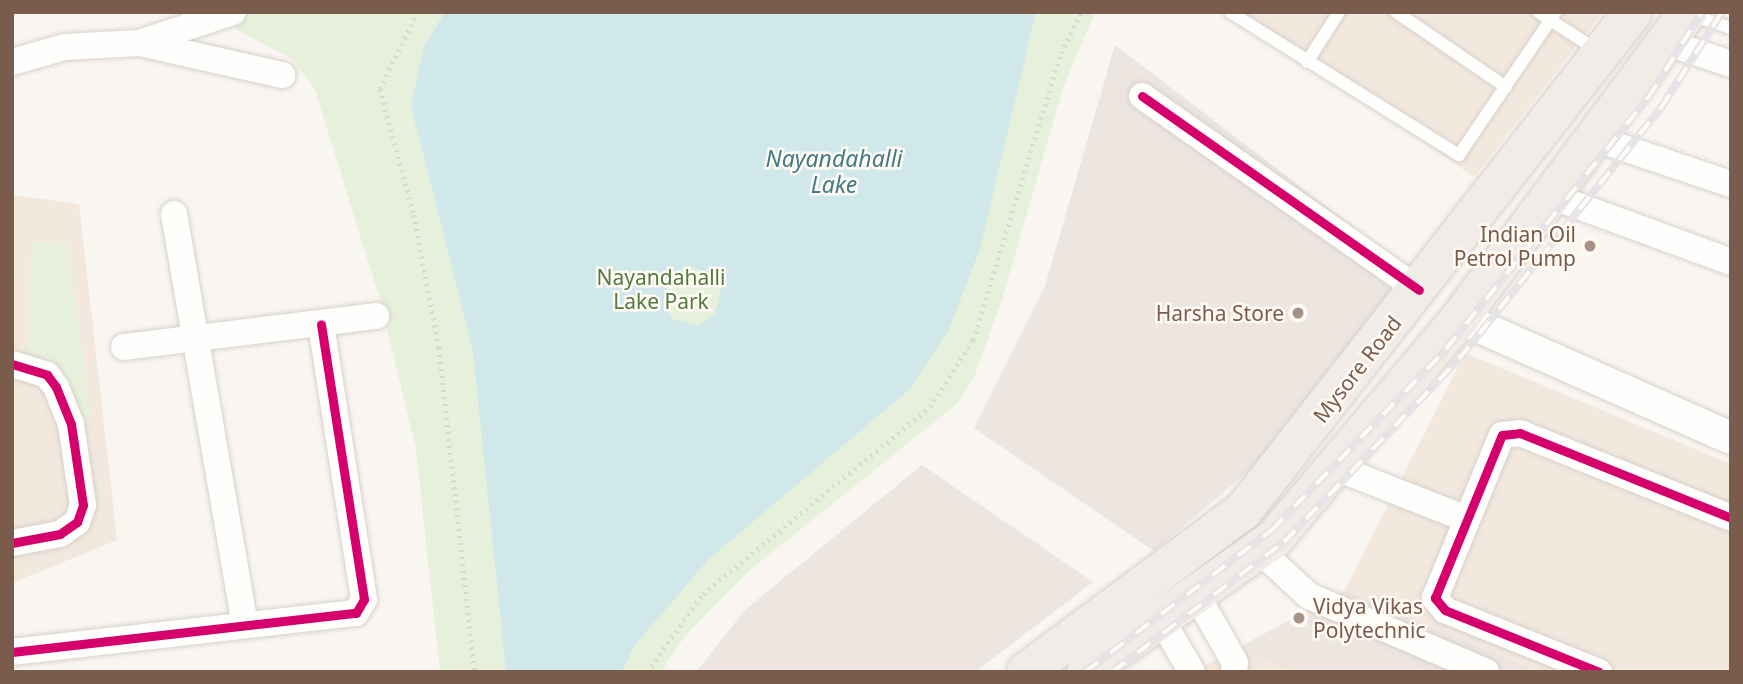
<!DOCTYPE html>
<style>
body{margin:0}
#map{position:relative;width:1743px;height:684px;overflow:hidden;background:#f9f5f0;font-family:"Noto Sans",sans-serif}
div>[style]{position:absolute}
.residential>*{inset:0;background:#f2e8de}
.industrial>*{inset:0;background:#ede5e0}
.green>*{inset:0;background:#e7f0db}
.water>*{inset:0;background:#d0e8ea}
.path>*{height:4.5px;margin-top:-2.25px;transform-origin:0;background:repeating-linear-gradient(90deg,#dcd5d0 0 2px,transparent 0 7px)}
.roads{filter:drop-shadow(0 0 2px #d7d1cb) drop-shadow(0 0 2px #d7d1cb)}
.service>*{height:12px;margin:-6px;padding:0 6px;transform-origin:6px;border-radius:6px;background:#fefefd}
.minor>*{height:26px;margin:-13px;padding:0 13px;transform-origin:13px;border-radius:13px;background:#fefefd}
.tertiary>*{height:32px;margin:-16px;padding:0 16px;transform-origin:16px;border-radius:16px;background:#fefefd}
.trunk>*{height:38px;margin:-19px;padding:0 19px;transform-origin:19px;border-radius:19px;background:#f2ece8}
.rail>*{height:8px;margin-top:-4px;transform-origin:0;background:repeating-linear-gradient(90deg,#fffaf3 0 16px,#e6e3e7 0 32px);box-sizing:border-box;border-block:2px solid #e6e3e7}
.cycleway>*{height:9px;margin:-4.5px;padding:0 4.5px;transform-origin:4.5px;border-radius:4.5px;background:#d6006c}
.dots>*{width:19px;height:19px;translate:-50% -50%;box-sizing:border-box;border:4px solid #fffaf3;border-radius:50%}
span{translate:-50% -50%;white-space:nowrap;text-align:center;line-height:1.15;-webkit-text-stroke:5px #fffaf3;paint-order:stroke}
.poi-label{font-size:21px;color:#7a5c4d}
.right{translate:-100% -50%;text-align:right}
.left{translate:0 -50%;text-align:left}
.park-label{font-size:21px;color:#537a41}
.street-label{font-size:21px;color:#7a5c4d}
.water-label{font-size:23px;color:#437c86;font-style:italic}
.frame{position:absolute;inset:0;border:14px solid #7a5c4d;pointer-events:none}
</style>
<div id="map">
<div class="residential">
<div style="clip-path:polygon(1238px 12px,1603px 12px,1474px 177px)"></div>
<div style="clip-path:polygon(12px 195px,79px 204px,117px 540px,12px 583px)"></div>
<div style="clip-path:polygon(1465px 353px,1731px 464px,1731px 672px,1540px 672px,1345px 590px)"></div>
<div style="clip-path:polygon(1236px 649px,1294px 672px,1193px 672px)"></div>
</div>
<div class="industrial">
<div style="clip-path:polygon(1115px 45px,1410px 270px,1270px 453px,1154px 551px,974px 428px,1045px 286px)"></div>
<div style="clip-path:polygon(922px 465px,1093px 582px,975px 672px,696px 672px,745px 610px)"></div>
<div style="clip-path:polygon(1345px 590px,1540px 672px,1294px 672px,1236px 649px)"></div>
</div>
<div class="green">
<div style="clip-path:polygon(240px 12px,1095px 12px,1063px 88px,1002px 300px,974px 377px,958px 403px,750px 570px,684px 637px,661px 672px,440px 672px,416px 449px,380px 300px,315px 89px,292px 59px,235px 29px)"></div>
<div style="clip-path:polygon(31px 242px,68px 243px,91px 417px,81px 419px,55px 362px,28px 350px)"></div>
</div>
<div class="water">
<div style="clip-path:polygon(evenodd,445px 12px,1036px 12px,980px 249px,949px 329px,910px 389px,709px 559px,634px 646px,622px 672px,506px 672px,473px 352px,411px 106px,424px 46px,445px 12px,689px 266px,713px 275px,721px 290px,715px 315px,699px 325px,672px 319px,663px 302px,671px 275px,689px 266px)"></div>
</div>
<div class="path">
<div style="left:418px;top:12px;width:86px;rotate:116.3deg"></div>
<div style="left:380px;top:89px;width:131px;rotate:74.9deg"></div>
<div style="left:414px;top:215px;width:135px;rotate:79.4deg"></div>
<div style="left:439px;top:348px;width:326px;rotate:83.7deg"></div>
<div style="left:647px;top:672px;width:96px;rotate:-54.3deg"></div>
<div style="left:703px;top:594px;width:294px;rotate:-39.5deg"></div>
<div style="left:930px;top:407px;width:80px;rotate:-57.3deg"></div>
<div style="left:973px;top:340px;width:300px;rotate:-73deg"></div>
<div style="left:1061px;top:53px;width:46px;rotate:-64deg"></div>
</div>
<div class="roads">
<div class="service">
<div style="left:1230px;top:12px;width:270px;rotate:32deg"></div>
<div style="left:1459px;top:155px;width:173px;rotate:-55.9deg"></div>
<div style="left:1396px;top:12px;width:133px;rotate:34.3deg"></div>
<div style="left:1538px;top:12px;width:70px;rotate:32.8deg"></div>
<div style="left:1691px;top:15px;width:42px;rotate:18deg"></div>
<div style="left:1307px;top:62px;width:59px;rotate:-57.4deg"></div>
</div>
<div class="minor">
<div style="left:1665px;top:42px;width:70px;rotate:18.4deg"></div>
<div style="left:140px;top:43px;width:146px;rotate:12.7deg"></div>
<div style="left:12px;top:62px;width:55px;rotate:-15.8deg"></div>
<div style="left:65px;top:47px;width:74px;rotate:-3.1deg"></div>
<div style="left:139px;top:43px;width:99px;rotate:-18.3deg"></div>
<div style="left:1142px;top:96px;width:338px;rotate:35deg"></div>
<div style="left:1594px;top:138px;width:145px;rotate:18.6deg"></div>
<div style="left:1551px;top:196px;width:192px;rotate:20.1deg"></div>
<div style="left:174px;top:214px;width:415px;rotate:80.2deg"></div>
<div style="left:124px;top:347px;width:254px;rotate:-7deg"></div>
<div style="left:12px;top:364px;width:37px;rotate:17deg"></div>
<div style="left:47px;top:375px;width:15px;rotate:53deg"></div>
<div style="left:56px;top:387px;width:40px;rotate:68deg"></div>
<div style="left:71px;top:424px;width:82px;rotate:81.6deg"></div>
<div style="left:83px;top:505px;width:18px;rotate:109deg"></div>
<div style="left:77px;top:522px;width:21px;rotate:145deg"></div>
<div style="left:60px;top:534px;width:49px;rotate:169.4deg"></div>
<div style="left:1334px;top:467px;width:140px;rotate:21.4deg"></div>
<div style="left:1259px;top:550px;width:68px;rotate:42.6deg"></div>
<div style="left:1309px;top:596px;width:193px;rotate:23.2deg"></div>
<div style="left:1196px;top:594px;width:79px;rotate:60.5deg"></div>
<div style="left:1235px;top:663px;width:9px;rotate:96deg"></div>
<div style="left:1161px;top:619px;width:61px;rotate:59.7deg"></div>
<div style="left:12px;top:652px;width:346px;rotate:-6.5deg"></div>
<div style="left:356px;top:613px;width:16px;rotate:-60deg"></div>
<div style="left:364px;top:599px;width:278px;rotate:-98.9deg"></div>
<div style="left:1599px;top:672px;width:166px;rotate:-158.1deg"></div>
<div style="left:1445px;top:610px;width:16px;rotate:-130deg"></div>
<div style="left:1435px;top:598px;width:176px;rotate:-67.7deg"></div>
<div style="left:1502px;top:435px;width:18px;rotate:-6deg"></div>
<div style="left:1520px;top:433px;width:227px;rotate:21.9deg"></div>
</div>
<div class="tertiary">
<div style="left:1460px;top:318px;width:296px;rotate:23.9deg"></div>
</div>
<div class="trunk">
<div style="left:1026px;top:672px;width:270px;rotate:-36.6deg"></div>
<div style="left:1243px;top:511px;width:633px;rotate:-51.99deg"></div>
<div style="left:1086px;top:672px;width:230px;rotate:-35.3deg"></div>
<div style="left:1274px;top:539px;width:289px;rotate:-49.9deg"></div>
<div style="left:1460px;top:318px;width:382px;rotate:-53.3deg"></div>
</div>
</div>
<div class="rail">
<div style="left:1085px;top:672px;width:235px;rotate:-37.2deg"></div>
<div style="left:1272px;top:530px;width:251px;rotate:-46.1deg"></div>
<div style="left:1446px;top:349px;width:322px;rotate:-51.2deg"></div>
<div style="left:1648px;top:98px;width:102px;rotate:-57.9deg"></div>
<div style="left:1112px;top:672px;width:216px;rotate:-37.1deg"></div>
<div style="left:1284px;top:542px;width:253px;rotate:-46.3deg"></div>
<div style="left:1459px;top:359px;width:322px;rotate:-51.2deg"></div>
<div style="left:1661px;top:108px;width:114px;rotate:-57.6deg"></div>
</div>
<div class="cycleway">
<div style="left:1142px;top:96px;width:338px;rotate:35deg"></div>
<div style="left:12px;top:364px;width:37px;rotate:17deg"></div>
<div style="left:47px;top:375px;width:15px;rotate:53deg"></div>
<div style="left:56px;top:387px;width:40px;rotate:68deg"></div>
<div style="left:71px;top:424px;width:82px;rotate:81.6deg"></div>
<div style="left:83px;top:505px;width:18px;rotate:109deg"></div>
<div style="left:77px;top:522px;width:21px;rotate:145deg"></div>
<div style="left:60px;top:534px;width:49px;rotate:169.4deg"></div>
<div style="left:12px;top:652px;width:346px;rotate:-6.5deg"></div>
<div style="left:356px;top:613px;width:16px;rotate:-60deg"></div>
<div style="left:364px;top:599px;width:278px;rotate:-98.9deg"></div>
<div style="left:1599px;top:672px;width:166px;rotate:-158.1deg"></div>
<div style="left:1445px;top:610px;width:16px;rotate:-130deg"></div>
<div style="left:1435px;top:598px;width:176px;rotate:-67.7deg"></div>
<div style="left:1502px;top:435px;width:18px;rotate:-6deg"></div>
<div style="left:1520px;top:433px;width:227px;rotate:21.9deg"></div>
</div>
<div class="dots">
<div style="left:1590px;top:246px;background:#a69286"></div>
<div style="left:1298px;top:313px;background:#a69286"></div>
<div style="left:1299px;top:618px;background:#a69286"></div>
</div>
<div class="poi-label">
<span class="right" style="left:1576px;top:246px">Indian Oil<br>Petrol Pump</span>
<span class="right" style="left:1284px;top:313px">Harsha Store</span>
<span class="left" style="left:1313px;top:618px">Vidya Vikas<br>Polytechnic</span>
</div>
<div class="park-label">
<span style="left:661px;top:289px">Nayandahalli<br>Lake Park</span>
</div>
<div class="street-label">
<span style="left:1357px;top:369px;rotate:-52deg">Mysore Road</span>
</div>
<div class="water-label">
<span style="left:834px;top:171px">Nayandahalli<br>Lake</span>
</div>
<div class="frame"></div>
</div>
